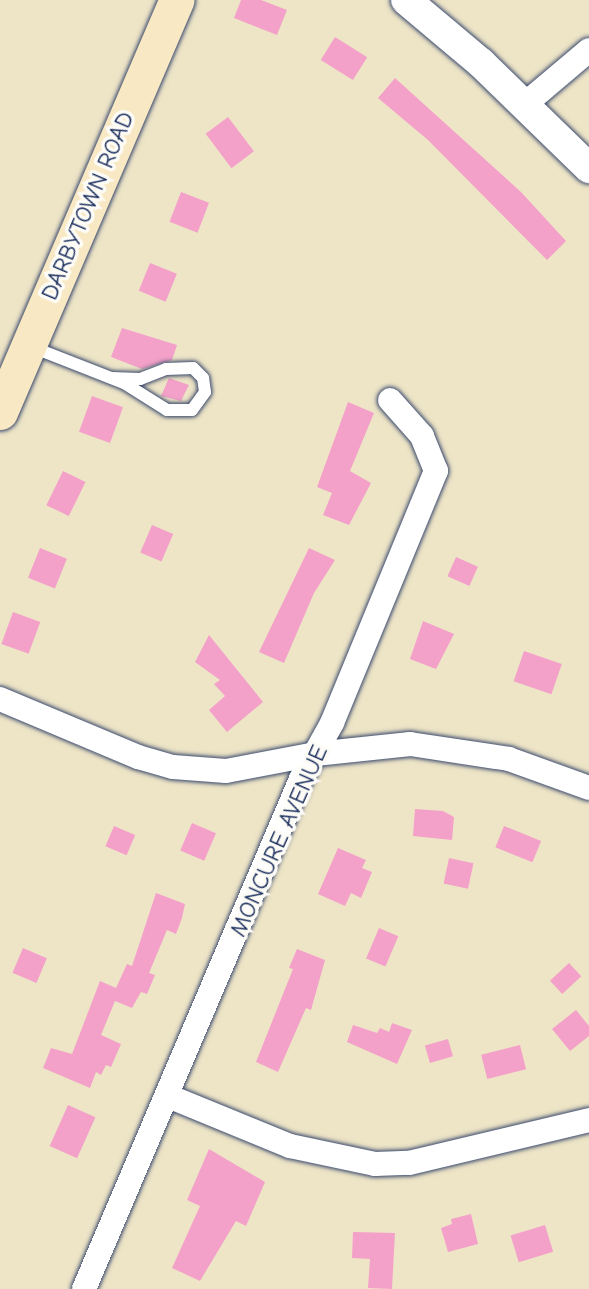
<!DOCTYPE html>
<style>
body{margin:0}
#map{position:relative;width:589px;height:1289px;overflow:hidden;background:#eee5c7;font-family:"Comic Neue",sans-serif}
div>[style]{position:absolute}
.building>*{inset:0;background:#f3a1c9;transform-origin:0 0}
.roads{filter:drop-shadow(0 0 2px #3b4a6e) drop-shadow(0 0 2px #3b4a6e)}
.service>*{height:12px;margin:-6px;padding:0 6px;transform-origin:6px;border-radius:6px;background:#fff}
.minor>*{height:24px;margin:-12px;padding:0 12px;transform-origin:12px;border-radius:12px;background:#fff}
.tertiary>*{height:30px;margin:-15px;padding:0 15px;transform-origin:15px;border-radius:15px;background:#fff}
.secondary>*{height:35px;margin:-17.5px;padding:0 17.5px;transform-origin:17.5px;border-radius:17.5px;background:#f8e8c3}
span{translate:-50% -50%;white-space:nowrap;text-align:center;line-height:1.15;-webkit-text-stroke:7px #fdfcf7;paint-order:stroke}
.street-label{font-size:24px;color:#1b2f5e}
</style>
<div id="map">
<div class="building">
<div style="clip-path:polygon(241px 0,261px 0,287px 10px,277px 35px,234px 18px)"></div>
<div style="left:335px;top:37px;width:38px;height:27px;rotate:32deg"></div>
<div style="clip-path:polygon(395px 78px,521px 192px,566px 241px,547px 260px,428px 140px,378px 98px)"></div>
<div style="left:228px;top:117px;width:43px;height:28px;rotate:53deg"></div>
<div style="left:181px;top:192px;width:30px;height:32px;rotate:21deg"></div>
<div style="left:150px;top:263px;width:29px;height:30px;rotate:22deg"></div>
<div style="clip-path:polygon(122px 328px,177px 345px,172px 360px,142px 369px,111px 357px)"></div>
<div style="clip-path:polygon(169px 378px,189px 385px,181px 401px,161px 396px)"></div>
<div style="left:92px;top:396px;width:33px;height:38px;rotate:20deg"></div>
<div style="clip-path:polygon(348px 402px,374px 413px,350px 471px,371px 483px,349px 525px,323px 515px,332px 493px,317px 487px)"></div>
<div style="left:63px;top:471px;width:25px;height:38px;rotate:26deg"></div>
<div style="left:152px;top:525px;width:23px;height:30px;rotate:23deg"></div>
<div style="left:40px;top:548px;width:29px;height:32px;rotate:22deg"></div>
<div style="clip-path:polygon(309px 548px,335px 560px,314px 593px,284px 663px,259px 652px)"></div>
<div style="left:456px;top:557px;width:24px;height:21px;rotate:24deg"></div>
<div style="left:13px;top:612px;width:29px;height:34px;rotate:20deg"></div>
<div style="clip-path:polygon(423px 621px,454px 634px,436px 669px,410px 659px)"></div>
<div style="clip-path:polygon(209px 635px,263px 702px,227px 732px,209px 710px,225px 696px,214px 684px,220px 680px,195px 662px)"></div>
<div style="left:524px;top:651px;width:40px;height:32px;rotate:19deg"></div>
<div style="clip-path:polygon(415px 809px,443px 811px,454px 817px,452px 840px,413px 836px)"></div>
<div style="left:192px;top:823px;width:26px;height:30px;rotate:23deg"></div>
<div style="left:114px;top:826px;width:23px;height:22px;rotate:23deg"></div>
<div style="left:504px;top:826px;width:40px;height:23px;rotate:22deg"></div>
<div style="clip-path:polygon(338px 848px,366px 860px,362px 868px,372px 872px,361px 898px,351px 893px,345px 906px,318px 894px)"></div>
<div style="left:449px;top:858px;width:25px;height:26px;rotate:12deg"></div>
<div style="clip-path:polygon(156px 893px,185px 904px,182px 918px,176px 934px,167px 930px,149px 973px,155px 975px,147px 994px,141px 992px,132px 1008px,115px 1001px,101px 1035px,121px 1044px,111px 1067px,106px 1065px,101px 1075px,96px 1072px,90px 1088px,43px 1068px,51px 1048px,72px 1054px,100px 981px,116px 988px,127px 964px,132px 966px)"></div>
<div style="left:379px;top:928px;width:21px;height:33px;rotate:23deg"></div>
<div style="left:23px;top:948px;width:26px;height:27px;rotate:23deg"></div>
<div style="clip-path:polygon(297px 949px,325px 960px,311px 1010px,306px 1008px,278px 1072px,256px 1062px,293px 969px,289px 968px)"></div>
<div style="left:569px;top:963px;width:18px;height:26px;rotate:47deg"></div>
<div style="clip-path:polygon(576px 1010px,589px 1026px,589px 1036px,570px 1051px,552px 1029px)"></div>
<div style="clip-path:polygon(392px 1023px,412px 1030px,397px 1064px,347px 1042px,353px 1025px,377px 1033px,380px 1028px,389px 1032px)"></div>
<div style="left:448px;top:1039px;width:18px;height:24px;rotate:74deg"></div>
<div style="left:520px;top:1045px;width:25px;height:40px;rotate:76deg"></div>
<div style="left:68px;top:1105px;width:30px;height:45px;rotate:24deg"></div>
<div style="clip-path:polygon(209px 1149px,265px 1182px,246px 1226px,236px 1221px,200px 1281px,172px 1268px,200px 1206px,187px 1200px)"></div>
<div style="clip-path:polygon(471px 1214px,478px 1244px,448px 1252px,441px 1228px,452px 1224px,451px 1219px)"></div>
<div style="left:545px;top:1225px;width:28px;height:36px;rotate:73deg"></div>
<div style="clip-path:polygon(353px 1232px,395px 1233px,392px 1289px,368px 1288px,370px 1259px,352px 1258px)"></div>
</div>
<div class="roads">
<div class="service">
<div style="left:32px;top:347px;width:99px;rotate:21.4deg"></div>
<div style="left:124px;top:383px;width:51px;rotate:32.1deg"></div>
<div style="left:167px;top:410px;width:25px"></div>
<div style="left:192px;top:410px;width:22px;rotate:-54deg"></div>
<div style="left:205px;top:392px;width:14px;rotate:-98deg"></div>
<div style="left:203px;top:378px;width:14px;rotate:-135deg"></div>
<div style="left:193px;top:368px;width:27px;rotate:178deg"></div>
<div style="left:166px;top:369px;width:28px;rotate:159deg"></div>
<div style="left:140px;top:379px;width:28px;rotate:-178deg"></div>
</div>
<div class="minor">
<div style="left:524px;top:105px;width:85px;rotate:-40.2deg"></div>
<div style="left:0;top:699px;width:150px;rotate:22.8deg"></div>
<div style="left:138px;top:757px;width:36px;rotate:16deg"></div>
<div style="left:173px;top:767px;width:53px;rotate:4.3deg"></div>
<div style="left:226px;top:771px;width:91px;rotate:-10.8deg"></div>
<div style="left:315px;top:754px;width:96px;rotate:-6deg"></div>
<div style="left:410px;top:744px;width:100px;rotate:8.6deg"></div>
<div style="left:509px;top:759px;width:85px;rotate:19.9deg"></div>
<div style="left:168px;top:1096px;width:132px;rotate:22.3deg"></div>
<div style="left:290px;top:1146px;width:87px;rotate:12deg"></div>
<div style="left:375px;top:1164px;width:34px;rotate:-2deg"></div>
<div style="left:409px;top:1163px;width:185px;rotate:-13.4deg"></div>
<div style="left:84px;top:1289px;width:554px;rotate:-66.95deg"></div>
<div style="left:301px;top:779px;width:64px;rotate:-61deg"></div>
<div style="left:332px;top:723px;width:273px;rotate:-67.6deg"></div>
<div style="left:436px;top:471px;width:38px;rotate:-112deg"></div>
<div style="left:422px;top:436px;width:48px;rotate:-131.6deg"></div>
</div>
<div class="tertiary">
<div style="left:406px;top:0;width:98px;rotate:40deg"></div>
<div style="left:481px;top:63px;width:151px;rotate:44.2deg"></div>
</div>
<div class="secondary">
<div style="left:0;top:412px;width:448px;rotate:-66.8deg"></div>
</div>
</div>
<div class="street-label">
<span style="left:88px;top:206px;rotate:-67deg">DARBYTOWN ROAD</span>
<span style="left:279px;top:841px;rotate:-66deg">MONCURE AVENUE</span>
</div>
</div>
